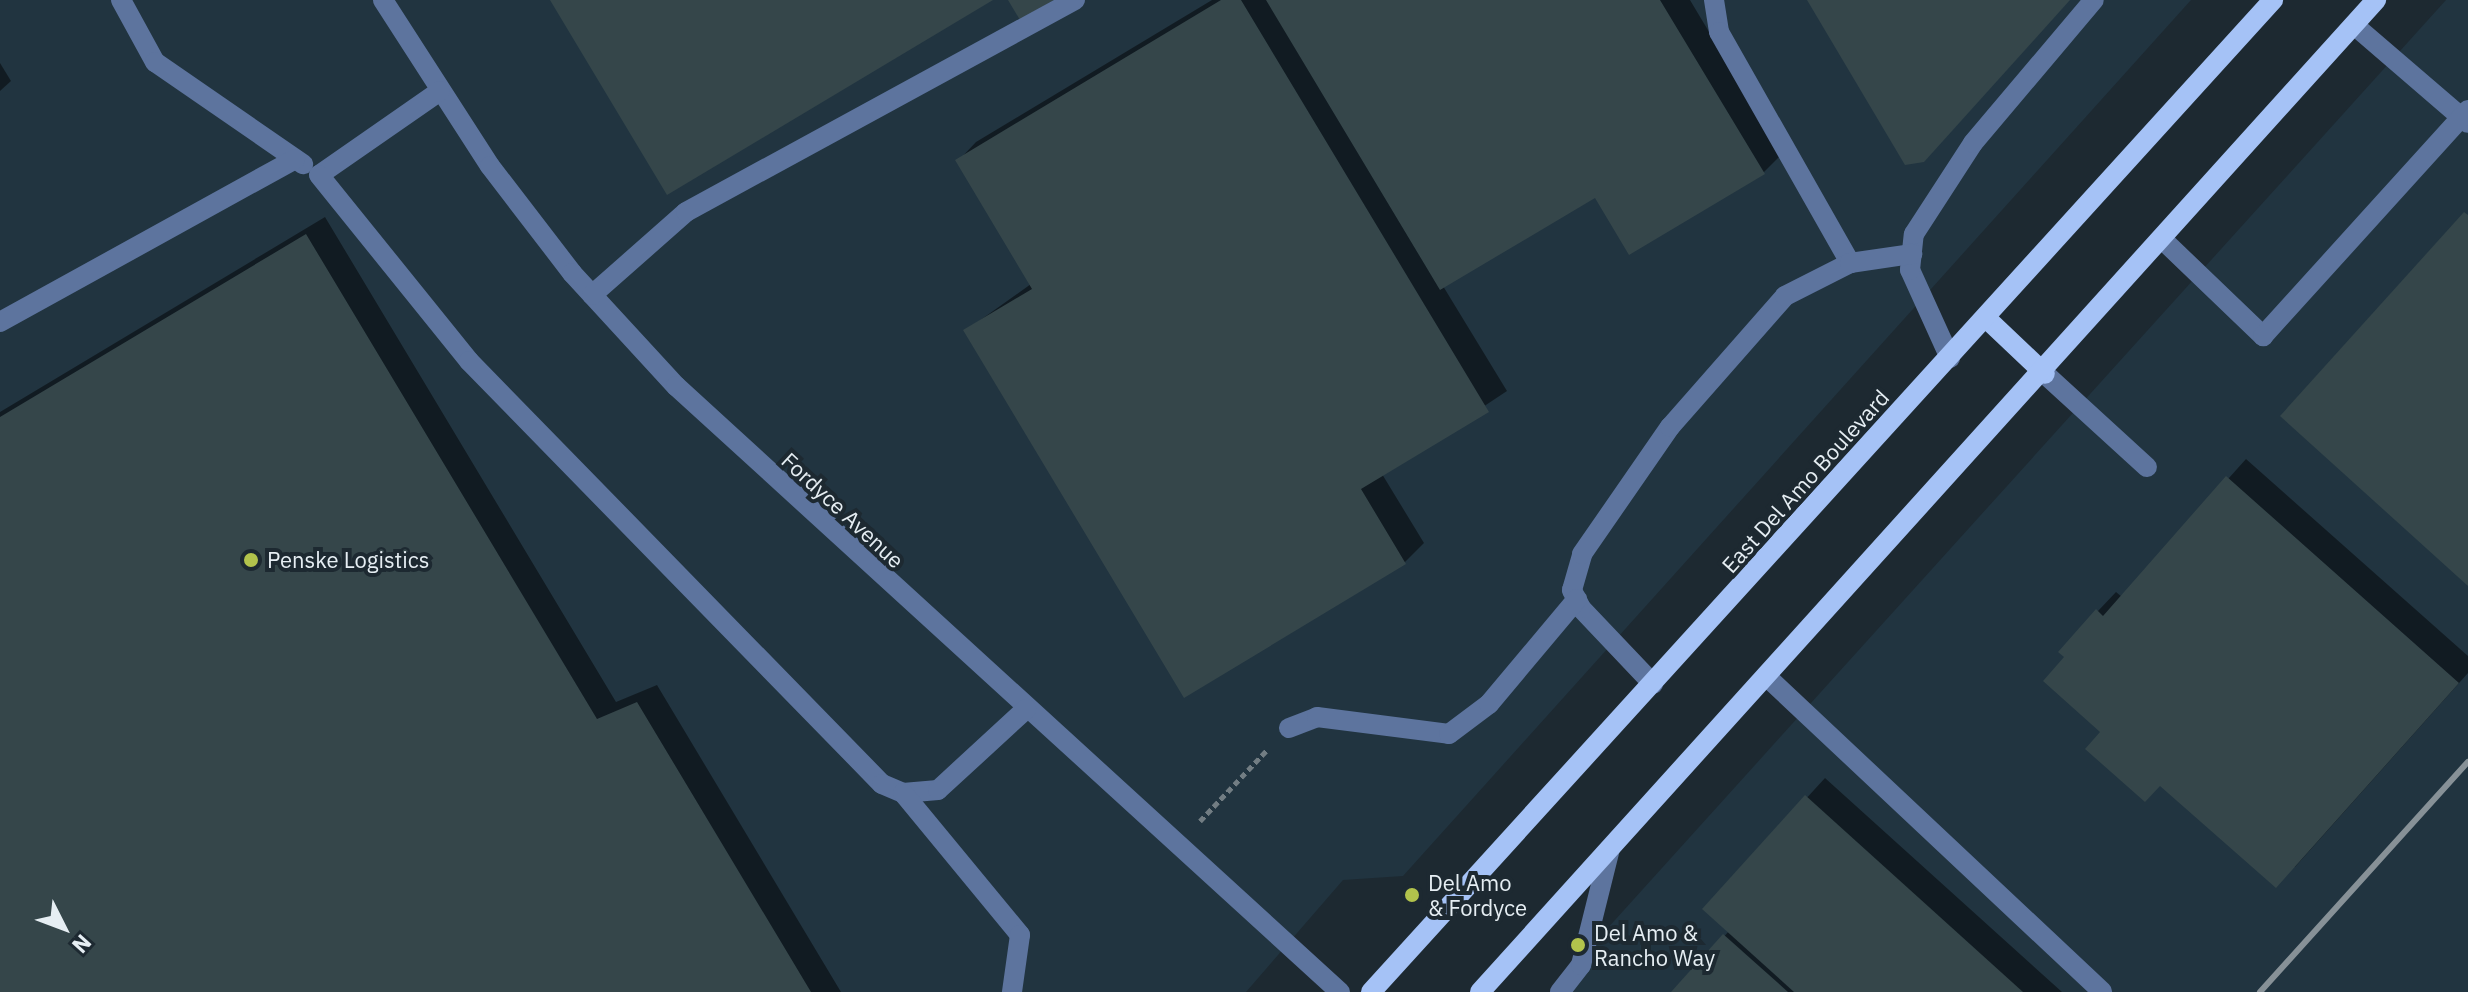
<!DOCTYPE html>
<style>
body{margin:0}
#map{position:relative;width:2468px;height:992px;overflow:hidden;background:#1d2931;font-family:"IBM Plex Sans",sans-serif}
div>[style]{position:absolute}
.built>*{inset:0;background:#213440}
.shadow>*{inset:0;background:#0007}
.building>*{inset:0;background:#35464a}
.path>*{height:5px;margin-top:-2.5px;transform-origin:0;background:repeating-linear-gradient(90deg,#727d83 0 6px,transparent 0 10px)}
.minor>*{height:20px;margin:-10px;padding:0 10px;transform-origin:10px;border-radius:10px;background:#5d749e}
.major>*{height:20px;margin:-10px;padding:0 10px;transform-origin:10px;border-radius:10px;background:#a5c2f6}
.rail>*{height:6px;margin:-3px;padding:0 3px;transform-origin:3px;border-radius:3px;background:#879197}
.dots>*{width:22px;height:22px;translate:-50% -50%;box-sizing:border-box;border:4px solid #1d2931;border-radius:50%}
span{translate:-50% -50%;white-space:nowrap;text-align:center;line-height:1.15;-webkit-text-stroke:8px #1d2931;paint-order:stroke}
.street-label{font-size:22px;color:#e6eef3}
.poi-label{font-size:22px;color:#e6eef3}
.left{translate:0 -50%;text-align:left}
.north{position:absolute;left:24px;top:888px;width:80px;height:80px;-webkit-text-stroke:6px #1d2931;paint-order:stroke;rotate:132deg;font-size:22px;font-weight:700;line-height:32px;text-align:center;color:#e6eef3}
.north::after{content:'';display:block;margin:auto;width:28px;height:36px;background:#e6eef3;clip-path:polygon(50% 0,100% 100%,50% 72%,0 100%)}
</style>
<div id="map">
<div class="built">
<div style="clip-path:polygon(0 0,2191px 0,1403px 876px,1343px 880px,1246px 992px,0 992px)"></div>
<div style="clip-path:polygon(2446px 0,2468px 0,2468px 992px,1550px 992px)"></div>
</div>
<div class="shadow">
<div style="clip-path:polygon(1212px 0,1690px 0,1782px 154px,1763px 173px,1596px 195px,1443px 286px,1507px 391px,1382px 474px,1424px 543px,1405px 562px,1184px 695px,965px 331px,1031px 284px,958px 161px,976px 142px)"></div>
<div style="clip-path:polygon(0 63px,11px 81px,0 91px)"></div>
<div style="clip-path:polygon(325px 217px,616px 702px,657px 685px,841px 992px,0 992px,0 412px)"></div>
<div style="clip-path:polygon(2246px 459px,2468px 656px,2468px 673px,2295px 867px,2066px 656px,2098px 611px,2116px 592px,2122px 597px)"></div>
<div style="clip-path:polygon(1825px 778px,2062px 992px,1674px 992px,1729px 931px,1705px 909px)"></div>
</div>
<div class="building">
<div style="clip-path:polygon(550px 0,993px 0,667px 195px)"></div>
<div style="clip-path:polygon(1008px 0,1054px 0,1020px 20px)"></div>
<div style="clip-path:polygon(1221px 0,1241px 0,1489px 412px,1361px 489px,1406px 564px,1184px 698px,963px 330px,1032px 289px,955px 160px)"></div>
<div style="clip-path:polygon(1266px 0,1660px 0,1765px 174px,1629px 255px,1595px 198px,1440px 290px)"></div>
<div style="clip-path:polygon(1807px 0,2070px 0,1924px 162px,1905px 165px)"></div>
<div style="clip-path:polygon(2464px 212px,2468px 215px,2468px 586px,2280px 416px)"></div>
<div style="clip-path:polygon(306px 234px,597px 719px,637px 702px,811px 992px,0 992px,0 417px)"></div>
<div style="clip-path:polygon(2226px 476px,2459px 683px,2276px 888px,2160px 786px,2145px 802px,2085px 749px,2100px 732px,2043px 681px,2064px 657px,2058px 652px,2096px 609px,2103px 616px)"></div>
<div style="clip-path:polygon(1805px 795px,2023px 992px,1794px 992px,1702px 909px)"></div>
<div style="clip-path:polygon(1723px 934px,1788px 992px,1671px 992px)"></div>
</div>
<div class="path">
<div style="left:1200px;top:821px;width:98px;rotate:-46.7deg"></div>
</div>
<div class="minor">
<div style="left:121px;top:0;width:71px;rotate:61.3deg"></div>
<div style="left:155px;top:62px;width:180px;rotate:34.6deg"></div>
<div style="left:383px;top:0;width:197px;rotate:57.2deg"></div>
<div style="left:490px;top:166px;width:135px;rotate:52.5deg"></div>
<div style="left:572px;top:273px;width:154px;rotate:47.4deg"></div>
<div style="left:676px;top:386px;width:899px;rotate:42.39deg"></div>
<div style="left:1714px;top:0;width:32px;rotate:81deg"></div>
<div style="left:1719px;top:32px;width:266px;rotate:60.4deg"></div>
<div style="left:2354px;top:25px;width:150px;rotate:40.7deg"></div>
<div style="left:440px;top:91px;width:147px;rotate:145.2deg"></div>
<div style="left:319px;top:175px;width:239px;rotate:51.1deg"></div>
<div style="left:469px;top:361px;width:591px;rotate:45.69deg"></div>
<div style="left:882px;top:784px;width:23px;rotate:23deg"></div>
<div style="left:903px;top:793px;width:35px;rotate:-5deg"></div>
<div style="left:938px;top:790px;width:120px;rotate:-42.6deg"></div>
<div style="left:2163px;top:240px;width:139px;rotate:43.8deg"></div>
<div style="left:2263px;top:336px;width:305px;rotate:-47.8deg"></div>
<div style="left:592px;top:295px;width:125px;rotate:-41.4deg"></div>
<div style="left:686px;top:212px;width:443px;rotate:-28.6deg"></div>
<div style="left:0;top:322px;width:337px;rotate:-28.9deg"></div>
<div style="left:1950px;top:358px;width:97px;rotate:-114.4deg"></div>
<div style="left:1910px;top:270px;width:36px;rotate:-84deg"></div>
<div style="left:1914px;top:234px;width:108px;rotate:-57deg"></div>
<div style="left:1973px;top:143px;width:187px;rotate:-49.8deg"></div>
<div style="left:2045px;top:374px;width:138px;rotate:42.4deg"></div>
<div style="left:1766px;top:676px;width:461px;rotate:43.2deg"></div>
<div style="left:1653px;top:684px;width:105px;rotate:-133.5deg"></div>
<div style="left:1581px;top:608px;width:20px;rotate:-117deg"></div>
<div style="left:1572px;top:590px;width:37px;rotate:-74deg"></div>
<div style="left:1582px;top:554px;width:155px;rotate:-55.3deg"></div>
<div style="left:1670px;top:427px;width:174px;rotate:-48.7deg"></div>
<div style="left:1785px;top:296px;width:73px;rotate:-26.9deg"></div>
<div style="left:1850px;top:263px;width:63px;rotate:-8.3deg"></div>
<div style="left:1289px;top:728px;width:30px;rotate:-21deg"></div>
<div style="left:1317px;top:717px;width:133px;rotate:7.3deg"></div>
<div style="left:1449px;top:734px;width:50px;rotate:-36.9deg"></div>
<div style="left:1489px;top:704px;width:137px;rotate:-50deg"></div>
<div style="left:903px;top:793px;width:184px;rotate:50.5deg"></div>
<div style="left:1020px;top:935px;width:58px;rotate:98deg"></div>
<div style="left:1560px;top:992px;width:34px;rotate:-52deg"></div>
<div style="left:1581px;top:965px;width:120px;rotate:-76deg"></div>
</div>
<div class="major">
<div style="left:1986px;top:318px;width:81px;rotate:43.5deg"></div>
<div style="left:1371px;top:992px;width:1341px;rotate:-47.72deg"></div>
<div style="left:1480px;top:992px;width:1337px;rotate:-47.91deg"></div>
</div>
<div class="rail">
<div style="left:2260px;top:992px;width:310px;rotate:-47.9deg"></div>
</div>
<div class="dots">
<div style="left:251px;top:560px;background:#b2c34c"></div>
<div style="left:1412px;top:895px;background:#b2c34c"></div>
<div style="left:1578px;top:945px;background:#b2c34c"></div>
</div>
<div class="street-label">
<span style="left:1805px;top:481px;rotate:-48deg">East Del Amo Boulevard</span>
<span style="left:843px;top:510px;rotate:43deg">Fordyce Avenue</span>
</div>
<div class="poi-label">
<span class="left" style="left:267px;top:560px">Penske Logistics</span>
<span class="left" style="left:1428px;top:895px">Del Amo<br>&amp; Fordyce</span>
<span class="left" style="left:1594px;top:945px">Del Amo &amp;<br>Rancho Way</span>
</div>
<div class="north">N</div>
</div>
